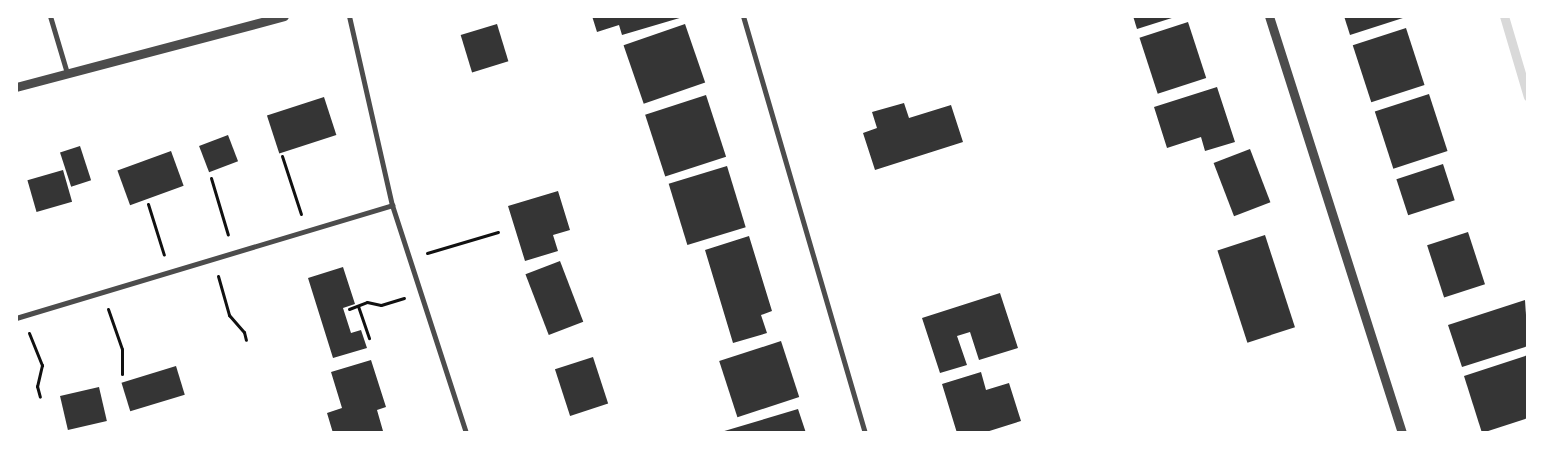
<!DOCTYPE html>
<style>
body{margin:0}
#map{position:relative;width:1544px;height:449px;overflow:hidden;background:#fff;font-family:Montserrat,sans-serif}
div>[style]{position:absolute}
.stream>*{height:9px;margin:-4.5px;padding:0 4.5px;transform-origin:4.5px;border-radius:4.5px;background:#d9d9d9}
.building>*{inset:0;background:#353535;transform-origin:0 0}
.path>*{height:3px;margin:-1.5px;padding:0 1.5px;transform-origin:1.5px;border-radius:1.5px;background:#111}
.minor>*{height:5px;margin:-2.5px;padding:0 2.5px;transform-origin:2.5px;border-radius:2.5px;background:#4c4c4c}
.tertiary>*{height:9px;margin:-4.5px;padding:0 4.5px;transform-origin:4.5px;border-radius:4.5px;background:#4c4c4c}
span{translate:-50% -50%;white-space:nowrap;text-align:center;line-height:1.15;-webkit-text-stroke:5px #fff;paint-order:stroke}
.frame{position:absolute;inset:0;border:18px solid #fff;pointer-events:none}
</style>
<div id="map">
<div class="stream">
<div style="left:1504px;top:16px;width:84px;rotate:73.5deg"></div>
</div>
<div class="building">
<div style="clip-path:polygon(592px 16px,683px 16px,683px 17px,622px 35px,619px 25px,597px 32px)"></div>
<div style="clip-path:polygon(1133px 16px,1175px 16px,1175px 17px,1137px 29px)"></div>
<div style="clip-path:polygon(1344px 16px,1406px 16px,1406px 17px,1350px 35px)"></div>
<div style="left:1188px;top:22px;width:59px;height:51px;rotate:72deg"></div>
<div style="left:497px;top:24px;width:39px;height:38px;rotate:73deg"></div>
<div style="left:685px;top:24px;width:62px;height:65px;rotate:71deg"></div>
<div style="left:1406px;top:28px;width:60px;height:56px;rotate:72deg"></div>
<div style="clip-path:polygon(1217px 87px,1235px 142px,1205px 151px,1201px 137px,1167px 148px,1154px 107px)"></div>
<div style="left:1429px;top:94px;width:60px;height:57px;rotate:72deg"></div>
<div style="left:706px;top:95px;width:65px;height:64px;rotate:72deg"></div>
<div style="left:324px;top:97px;width:40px;height:60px;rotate:72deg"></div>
<div style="clip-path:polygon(904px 103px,909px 118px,951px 105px,963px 142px,875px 170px,863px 133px,877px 128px,872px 112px)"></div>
<div style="left:228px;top:135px;width:28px;height:31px;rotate:69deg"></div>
<div style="left:80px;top:146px;width:36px;height:21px;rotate:72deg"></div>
<div style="left:1250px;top:149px;width:57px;height:39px;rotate:69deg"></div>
<div style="left:171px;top:151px;width:37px;height:57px;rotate:70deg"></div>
<div style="left:1443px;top:164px;width:38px;height:49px;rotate:72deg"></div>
<div style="left:727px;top:166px;width:64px;height:61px;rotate:73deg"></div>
<div style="left:63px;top:170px;width:33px;height:37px;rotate:74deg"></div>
<div style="clip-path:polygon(558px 191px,570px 230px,553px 235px,558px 251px,525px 261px,508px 206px)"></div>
<div style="left:1468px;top:232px;width:55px;height:43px;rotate:72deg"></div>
<div style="left:1265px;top:235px;width:97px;height:50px;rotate:72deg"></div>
<div style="clip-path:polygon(749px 236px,772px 311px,761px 315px,767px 333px,733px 343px,705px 250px)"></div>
<div style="left:560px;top:261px;width:65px;height:37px;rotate:69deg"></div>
<div style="clip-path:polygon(343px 267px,355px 304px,343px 308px,351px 333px,361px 330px,367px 348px,333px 358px,308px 278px)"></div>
<div style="clip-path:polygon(1000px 293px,1018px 348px,979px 360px,970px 332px,957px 336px,967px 365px,940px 373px,922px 318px)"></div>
<div style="clip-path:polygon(1525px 300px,1528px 346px,1462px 367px,1448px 325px)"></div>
<div style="left:781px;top:341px;width:59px;height:65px;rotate:72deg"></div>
<div style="clip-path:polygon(1528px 355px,1528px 418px,1482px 433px,1464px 376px)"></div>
<div style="left:593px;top:357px;width:49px;height:40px;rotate:72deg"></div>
<div style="clip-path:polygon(371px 360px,386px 407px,377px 410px,383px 431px,333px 433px,327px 413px,342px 408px,331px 372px)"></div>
<div style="left:176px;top:366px;width:30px;height:57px;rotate:73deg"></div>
<div style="clip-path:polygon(981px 372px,986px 390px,1009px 383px,1021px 421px,983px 433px,957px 433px,942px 384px)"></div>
<div style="left:99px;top:387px;width:35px;height:40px;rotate:77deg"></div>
<div style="clip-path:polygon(798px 409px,806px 433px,721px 433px,721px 432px)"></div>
</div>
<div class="path">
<div style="left:282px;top:156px;width:61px;rotate:71.9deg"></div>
<div style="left:211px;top:178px;width:59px;rotate:73.4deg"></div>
<div style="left:148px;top:204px;width:53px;rotate:72.6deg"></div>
<div style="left:427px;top:253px;width:74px;rotate:-16.5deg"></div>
<div style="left:218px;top:276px;width:41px;rotate:74.2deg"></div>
<div style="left:229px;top:315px;width:23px;rotate:49deg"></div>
<div style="left:244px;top:332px;width:8px;rotate:76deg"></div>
<div style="left:358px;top:306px;width:34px;rotate:71deg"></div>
<div style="left:108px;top:309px;width:42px;rotate:70.7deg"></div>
<div style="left:122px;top:349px;width:25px;rotate:90deg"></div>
<div style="left:349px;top:309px;width:19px;rotate:-21deg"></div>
<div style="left:367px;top:302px;width:14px;rotate:12deg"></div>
<div style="left:381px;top:305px;width:24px;rotate:-17deg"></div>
<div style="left:29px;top:333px;width:35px;rotate:68deg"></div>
<div style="left:42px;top:365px;width:22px;rotate:103deg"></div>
<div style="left:37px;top:386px;width:11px;rotate:75deg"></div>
</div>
<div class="minor">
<div style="left:50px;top:16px;width:59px;rotate:73.4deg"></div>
<div style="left:349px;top:16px;width:194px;rotate:77.2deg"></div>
<div style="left:392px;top:205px;width:240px;rotate:72deg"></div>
<div style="left:743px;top:16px;width:434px;rotate:73.7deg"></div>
<div style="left:16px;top:318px;width:393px;rotate:-16.7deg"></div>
</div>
<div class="tertiary">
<div style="left:1269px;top:16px;width:438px;rotate:72.3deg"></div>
<div style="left:16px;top:87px;width:277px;rotate:-14.8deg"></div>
</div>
<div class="frame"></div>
</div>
